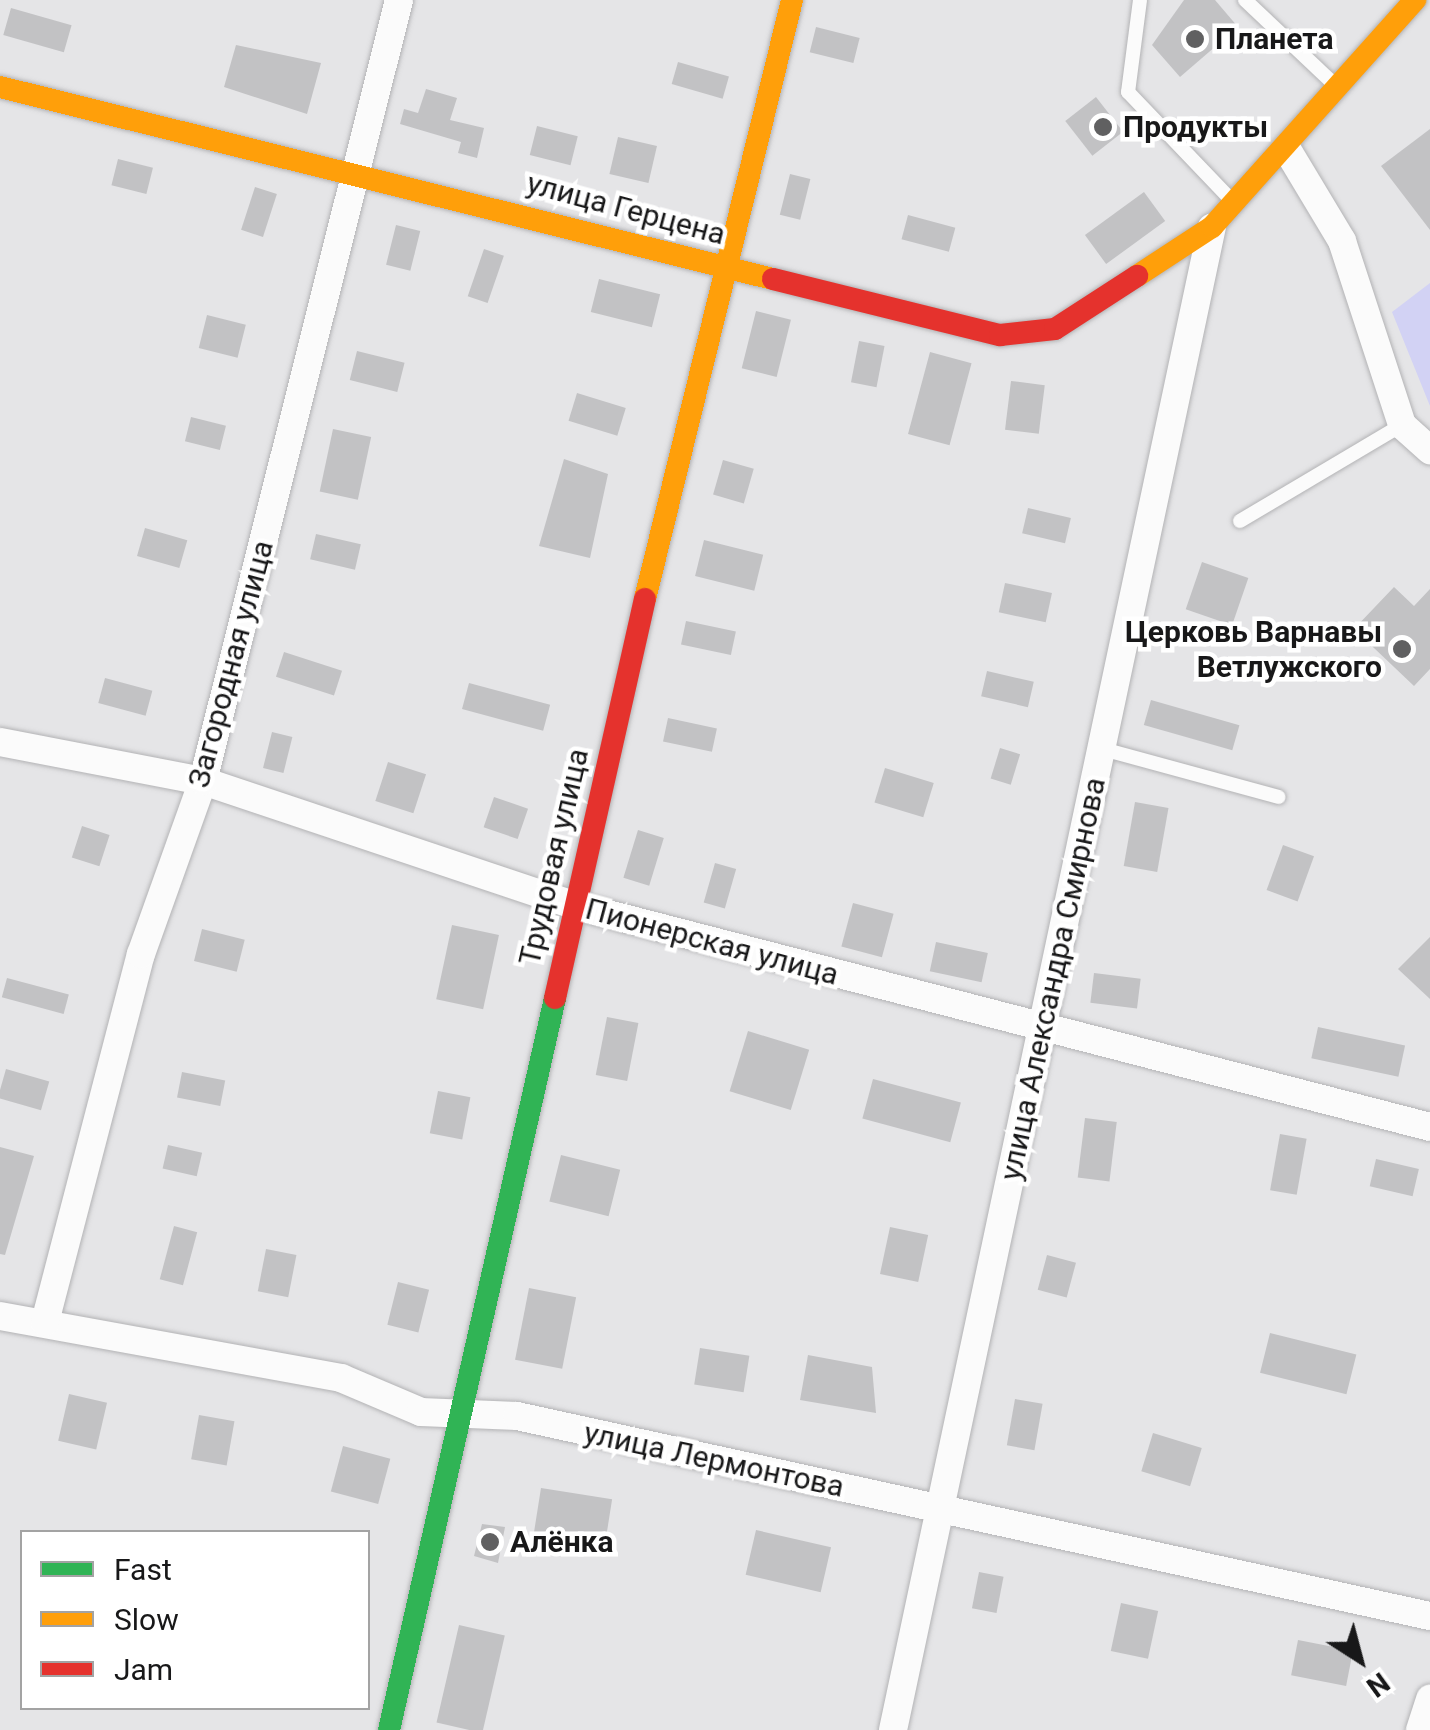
<!DOCTYPE html>
<meta charset="utf-8">
<style>
body{margin:0}
#map{position:relative;width:1430px;height:1730px;overflow:hidden;background:#e5e5e7;font-family:Roboto,sans-serif}
div>[style]{position:absolute}
.green>*{inset:0;background:#d2d2f4}
.building>*{inset:0;background:#c2c2c4;transform-origin:0 0}
.roads{filter:drop-shadow(0 0 2px #b3b3b5) drop-shadow(0 0 2px #b3b3b5)}
.lane>*{height:14px;margin:-7px;padding:0 7px;transform-origin:7px;border-radius:7px;background:#fbfbfb}
.street>*{height:28px;margin:-14px;padding:0 14px;transform-origin:14px;border-radius:14px;background:#fbfbfb}
.fast>*{height:22px;margin:-11px;padding:0 11px;transform-origin:11px;border-radius:11px;background:#30b455}
.slow>*{height:22px;margin:-11px;padding:0 11px;transform-origin:11px;border-radius:11px;background:#ff9f0a}
.jam>*{height:22px;margin:-11px;padding:0 11px;transform-origin:11px;border-radius:11px;background:#e5322d}
.dots>*{width:28px;height:28px;translate:-50% -50%;box-sizing:border-box;border:5px solid #fff;border-radius:50%}
span{translate:-50% -50%;white-space:nowrap;text-align:center;line-height:1.15;-webkit-text-stroke:9px #fff;paint-order:stroke}
.poi-label{font-size:30px;color:#181819;font-weight:700}
.left{translate:0 -50%;text-align:left}
.right{translate:-100% -50%;text-align:right}
.street-label{font-size:30px;color:#181819}
.legend{position:absolute;left:20px;top:1530px;width:350px;height:180px;box-sizing:border-box;background:#fff;border:2px solid #a3a3a3;margin:0;padding:12px 18px;list-style:none;font-size:30px;color:#181819}
.legend li{display:flex;align-items:center;gap:20px;height:50px}
.legend b{width:50px;border:2px solid #a3a3a3}
.north{position:absolute;left:1310px;top:1610px;width:100px;height:100px;-webkit-text-stroke:8px #fff;paint-order:stroke;rotate:144deg;font-size:28px;font-weight:700;line-height:40px;text-align:center;color:#181819}
.north::after{content:'';display:block;margin:auto;width:35px;height:45px;background:#181819;clip-path:polygon(50% 0,100% 100%,50% 72%,0 100%)}
</style>
<div id="map">
<div class="green">
<div style="clip-path:polygon(1430px 283px,1430px 406px,1392px 312px)"></div>
</div>
<div class="building">
<div style="clip-path:polygon(1184px 0,1215px 0,1238px 27px,1180px 77px,1152px 45px)"></div>
<div style="left:11px;top:8px;width:63px;height:28px;rotate:16deg"></div>
<div style="left:816px;top:27px;width:45px;height:26px;rotate:14deg"></div>
<div style="clip-path:polygon(236px 45px,321px 63px,307px 114px,224px 87px)"></div>
<div style="left:678px;top:62px;width:53px;height:23px;rotate:16deg"></div>
<div style="clip-path:polygon(426px 89px,457px 98px,450px 120px,484px 128px,477px 158px,458px 153px,461px 142px,400px 124px,404px 109px,418px 113px)"></div>
<div style="left:1096px;top:97px;width:44px;height:39px;rotate:52deg"></div>
<div style="left:537px;top:126px;width:42px;height:30px;rotate:14deg"></div>
<div style="clip-path:polygon(1430px 129px,1430px 230px,1381px 166px)"></div>
<div style="left:618px;top:137px;width:40px;height:38px;rotate:13deg"></div>
<div style="left:118px;top:159px;width:36px;height:27px;rotate:14deg"></div>
<div style="left:790px;top:174px;width:21px;height:42px;rotate:14deg"></div>
<div style="left:255px;top:187px;width:23px;height:45px;rotate:18deg"></div>
<div style="left:1144px;top:192px;width:36px;height:73px;rotate:54deg"></div>
<div style="left:908px;top:215px;width:49px;height:25px;rotate:15deg"></div>
<div style="left:396px;top:225px;width:25px;height:41px;rotate:14deg"></div>
<div style="left:484px;top:249px;width:21px;height:50px;rotate:19deg"></div>
<div style="left:599px;top:279px;width:63px;height:34px;rotate:14deg"></div>
<div style="left:756px;top:311px;width:36px;height:59px;rotate:14deg"></div>
<div style="left:207px;top:315px;width:40px;height:34px;rotate:14deg"></div>
<div style="left:859px;top:341px;width:26px;height:42px;rotate:11deg"></div>
<div style="left:357px;top:351px;width:49px;height:30px;rotate:14deg"></div>
<div style="left:930px;top:352px;width:43px;height:85px;rotate:15deg"></div>
<div style="left:1011px;top:381px;width:34px;height:49px;rotate:7deg"></div>
<div style="left:577px;top:393px;width:51px;height:29px;rotate:17deg"></div>
<div style="left:191px;top:417px;width:36px;height:25px;rotate:14deg"></div>
<div style="left:333px;top:429px;width:39px;height:64px;rotate:12deg"></div>
<div style="clip-path:polygon(564px 459px,608px 474px,590px 558px,539px 546px)"></div>
<div style="left:723px;top:460px;width:32px;height:36px;rotate:16deg"></div>
<div style="left:1028px;top:508px;width:44px;height:26px;rotate:13deg"></div>
<div style="left:145px;top:528px;width:44px;height:29px;rotate:16deg"></div>
<div style="left:316px;top:534px;width:46px;height:26px;rotate:13deg"></div>
<div style="left:704px;top:540px;width:61px;height:37px;rotate:14deg"></div>
<div style="left:1202px;top:562px;width:49px;height:50px;rotate:19deg"></div>
<div style="left:1005px;top:583px;width:48px;height:30px;rotate:12deg"></div>
<div style="clip-path:polygon(1394px 587px,1414px 606px,1430px 589px,1430px 669px,1414px 686px,1354px 629px)"></div>
<div style="left:686px;top:621px;width:51px;height:24px;rotate:12deg"></div>
<div style="left:284px;top:652px;width:61px;height:26px;rotate:18deg"></div>
<div style="left:987px;top:671px;width:48px;height:26px;rotate:13deg"></div>
<div style="left:105px;top:678px;width:49px;height:26px;rotate:15deg"></div>
<div style="left:469px;top:683px;width:84px;height:27px;rotate:15deg"></div>
<div style="left:1151px;top:700px;width:92px;height:26px;rotate:16deg"></div>
<div style="left:668px;top:718px;width:50px;height:24px;rotate:12deg"></div>
<div style="left:272px;top:732px;width:21px;height:37px;rotate:14deg"></div>
<div style="left:1000px;top:748px;width:21px;height:32px;rotate:17deg"></div>
<div style="left:388px;top:762px;width:40px;height:41px;rotate:18deg"></div>
<div style="left:885px;top:768px;width:51px;height:36px;rotate:17deg"></div>
<div style="left:494px;top:797px;width:36px;height:32px;rotate:19deg"></div>
<div style="left:1135px;top:802px;width:34px;height:65px;rotate:10deg"></div>
<div style="left:82px;top:826px;width:29px;height:33px;rotate:18deg"></div>
<div style="left:638px;top:830px;width:27px;height:50px;rotate:17deg"></div>
<div style="left:1283px;top:845px;width:33px;height:48px;rotate:20deg"></div>
<div style="left:715px;top:863px;width:22px;height:41px;rotate:16deg"></div>
<div style="left:853px;top:903px;width:42px;height:45px;rotate:15deg"></div>
<div style="left:452px;top:925px;width:48px;height:76px;rotate:12deg"></div>
<div style="left:202px;top:929px;width:44px;height:33px;rotate:14deg"></div>
<div style="clip-path:polygon(1430px 937px,1430px 999px,1398px 969px)"></div>
<div style="left:936px;top:942px;width:53px;height:30px;rotate:12deg"></div>
<div style="left:1094px;top:973px;width:47px;height:30px;rotate:7deg"></div>
<div style="left:7px;top:978px;width:64px;height:20px;rotate:15deg"></div>
<div style="left:607px;top:1017px;width:32px;height:59px;rotate:11deg"></div>
<div style="left:1318px;top:1027px;width:89px;height:32px;rotate:12deg"></div>
<div style="left:748px;top:1031px;width:64px;height:63px;rotate:17deg"></div>
<div style="left:6px;top:1069px;width:45px;height:30px;rotate:16deg"></div>
<div style="left:182px;top:1072px;width:44px;height:26px;rotate:11deg"></div>
<div style="left:873px;top:1079px;width:91px;height:41px;rotate:15deg"></div>
<div style="left:438px;top:1091px;width:33px;height:43px;rotate:11deg"></div>
<div style="left:1085px;top:1118px;width:32px;height:60px;rotate:7deg"></div>
<div style="left:1280px;top:1134px;width:27px;height:57px;rotate:10deg"></div>
<div style="left:168px;top:1145px;width:35px;height:24px;rotate:13deg"></div>
<div style="clip-path:polygon(0 1147px,34px 1156px,5px 1255px,0 1254px)"></div>
<div style="left:561px;top:1155px;width:61px;height:48px;rotate:14deg"></div>
<div style="left:1376px;top:1159px;width:44px;height:28px;rotate:13deg"></div>
<div style="left:174px;top:1226px;width:24px;height:55px;rotate:15deg"></div>
<div style="left:890px;top:1227px;width:39px;height:48px;rotate:12deg"></div>
<div style="left:266px;top:1249px;width:31px;height:43px;rotate:11deg"></div>
<div style="left:1047px;top:1255px;width:30px;height:36px;rotate:15deg"></div>
<div style="left:398px;top:1282px;width:32px;height:44px;rotate:14deg"></div>
<div style="left:529px;top:1288px;width:48px;height:73px;rotate:11deg"></div>
<div style="left:1270px;top:1333px;width:89px;height:41px;rotate:14deg"></div>
<div style="left:700px;top:1348px;width:50px;height:37px;rotate:9deg"></div>
<div style="clip-path:polygon(808px 1355px,872px 1367px,876px 1413px,800px 1400px)"></div>
<div style="left:69px;top:1394px;width:39px;height:48px;rotate:13deg"></div>
<div style="left:1015px;top:1399px;width:28px;height:47px;rotate:10deg"></div>
<div style="left:199px;top:1415px;width:36px;height:45px;rotate:10deg"></div>
<div style="left:1153px;top:1433px;width:51px;height:40px;rotate:17deg"></div>
<div style="left:343px;top:1446px;width:49px;height:47px;rotate:15deg"></div>
<div style="left:541px;top:1488px;width:72px;height:45px;rotate:9deg"></div>
<div style="clip-path:polygon(482px 1524px,505px 1527px,498px 1563px,474px 1556px)"></div>
<div style="left:756px;top:1530px;width:77px;height:46px;rotate:13deg"></div>
<div style="left:979px;top:1572px;width:25px;height:37px;rotate:11deg"></div>
<div style="left:1121px;top:1603px;width:38px;height:49px;rotate:12deg"></div>
<div style="left:459px;top:1625px;width:47px;height:100px;rotate:13deg"></div>
<div style="left:1298px;top:1640px;width:56px;height:36px;rotate:11deg"></div>
</div>
<div class="roads">
<div class="lane">
<div style="left:1140px;top:0;width:93px;rotate:97.4deg"></div>
<div style="left:1128px;top:92px;width:151px;rotate:46.3deg"></div>
<div style="left:1245px;top:0;width:125px;rotate:43.4deg"></div>
<div style="left:1240px;top:521px;width:188px;rotate:-30.7deg"></div>
<div style="left:1103px;top:749px;width:182px;rotate:15.3deg"></div>
</div>
<div class="street">
<div style="left:1288px;top:151px;width:105px;rotate:59deg"></div>
<div style="left:1342px;top:241px;width:194px;rotate:71.9deg"></div>
<div style="left:1402px;top:425px;width:38px;rotate:42deg"></div>
<div style="left:0;top:742px;width:207px;rotate:10.9deg"></div>
<div style="left:203px;top:781px;width:390px;rotate:18.5deg"></div>
<div style="left:573px;top:905px;width:885px;rotate:14.52deg"></div>
<div style="left:0;top:1316px;width:347px;rotate:10.3deg"></div>
<div style="left:341px;top:1378px;width:87px;rotate:23deg"></div>
<div style="left:421px;top:1412px;width:96px;rotate:2.4deg"></div>
<div style="left:517px;top:1416px;width:935px;rotate:12.36deg"></div>
<div style="left:45px;top:1322px;width:380px;rotate:-75.4deg"></div>
<div style="left:141px;top:954px;width:184px;rotate:-70.3deg"></div>
<div style="left:203px;top:781px;width:805px;rotate:-75.91deg"></div>
<div style="left:893px;top:1730px;width:1536px;rotate:-78.02deg"></div>
<div style="left:1420px;top:1730px;width:33px;rotate:-72deg"></div>
</div>
<div class="fast">
<div style="left:389px;top:1730px;width:751px;rotate:-77.22deg"></div>
</div>
<div class="slow">
<div style="left:0;top:87px;width:796px;rotate:13.95deg"></div>
<div style="left:1137px;top:276px;width:90px;rotate:-33.2deg"></div>
<div style="left:1212px;top:227px;width:305px;rotate:-48.2deg"></div>
<div style="left:645px;top:599px;width:617px;rotate:-76.21deg"></div>
</div>
<div class="jam">
<div style="left:773px;top:279px;width:234px;rotate:13.9deg"></div>
<div style="left:1000px;top:335px;width:55px;rotate:-6.2deg"></div>
<div style="left:1055px;top:329px;width:98px;rotate:-32.9deg"></div>
<div style="left:555px;top:998px;width:409px;rotate:-77.3deg"></div>
</div>
</div>
<div class="dots">
<div style="left:1195px;top:39px;background:#606061"></div>
<div style="left:1103px;top:127px;background:#606061"></div>
<div style="left:1402px;top:649px;background:#606061"></div>
<div style="left:490px;top:1542px;background:#606061"></div>
</div>
<div class="poi-label">
<span class="left" style="left:1215px;top:39px">Планета</span>
<span class="left" style="left:1123px;top:127px">Продукты</span>
<span class="right" style="left:1382px;top:649px">Церковь Варнавы<br>Ветлужского</span>
<span class="left" style="left:510px;top:1542px">Алёнка</span>
</div>
<div class="street-label">
<span style="left:626px;top:209px;rotate:15deg">улица Герцена</span>
<span style="left:231px;top:664px;rotate:-75deg">Загородная улица</span>
<span style="left:554px;top:857px;rotate:-77deg">Трудовая улица</span>
<span style="left:712px;top:942px;rotate:15deg">Пионерская улица</span>
<span style="left:1053px;top:979px;rotate:-78deg">улица Александра Смирнова</span>
<span style="left:714px;top:1460px;rotate:12deg">улица Лермонтова</span>
</div>
<ul class="legend">
<li><b style="height:12px;background:#30b455"></b>Fast</li>
<li><b style="height:12px;background:#ff9f0a"></b>Slow</li>
<li><b style="height:12px;background:#e5322d"></b>Jam</li>
</ul>
<div class="north">N</div>
</div>
